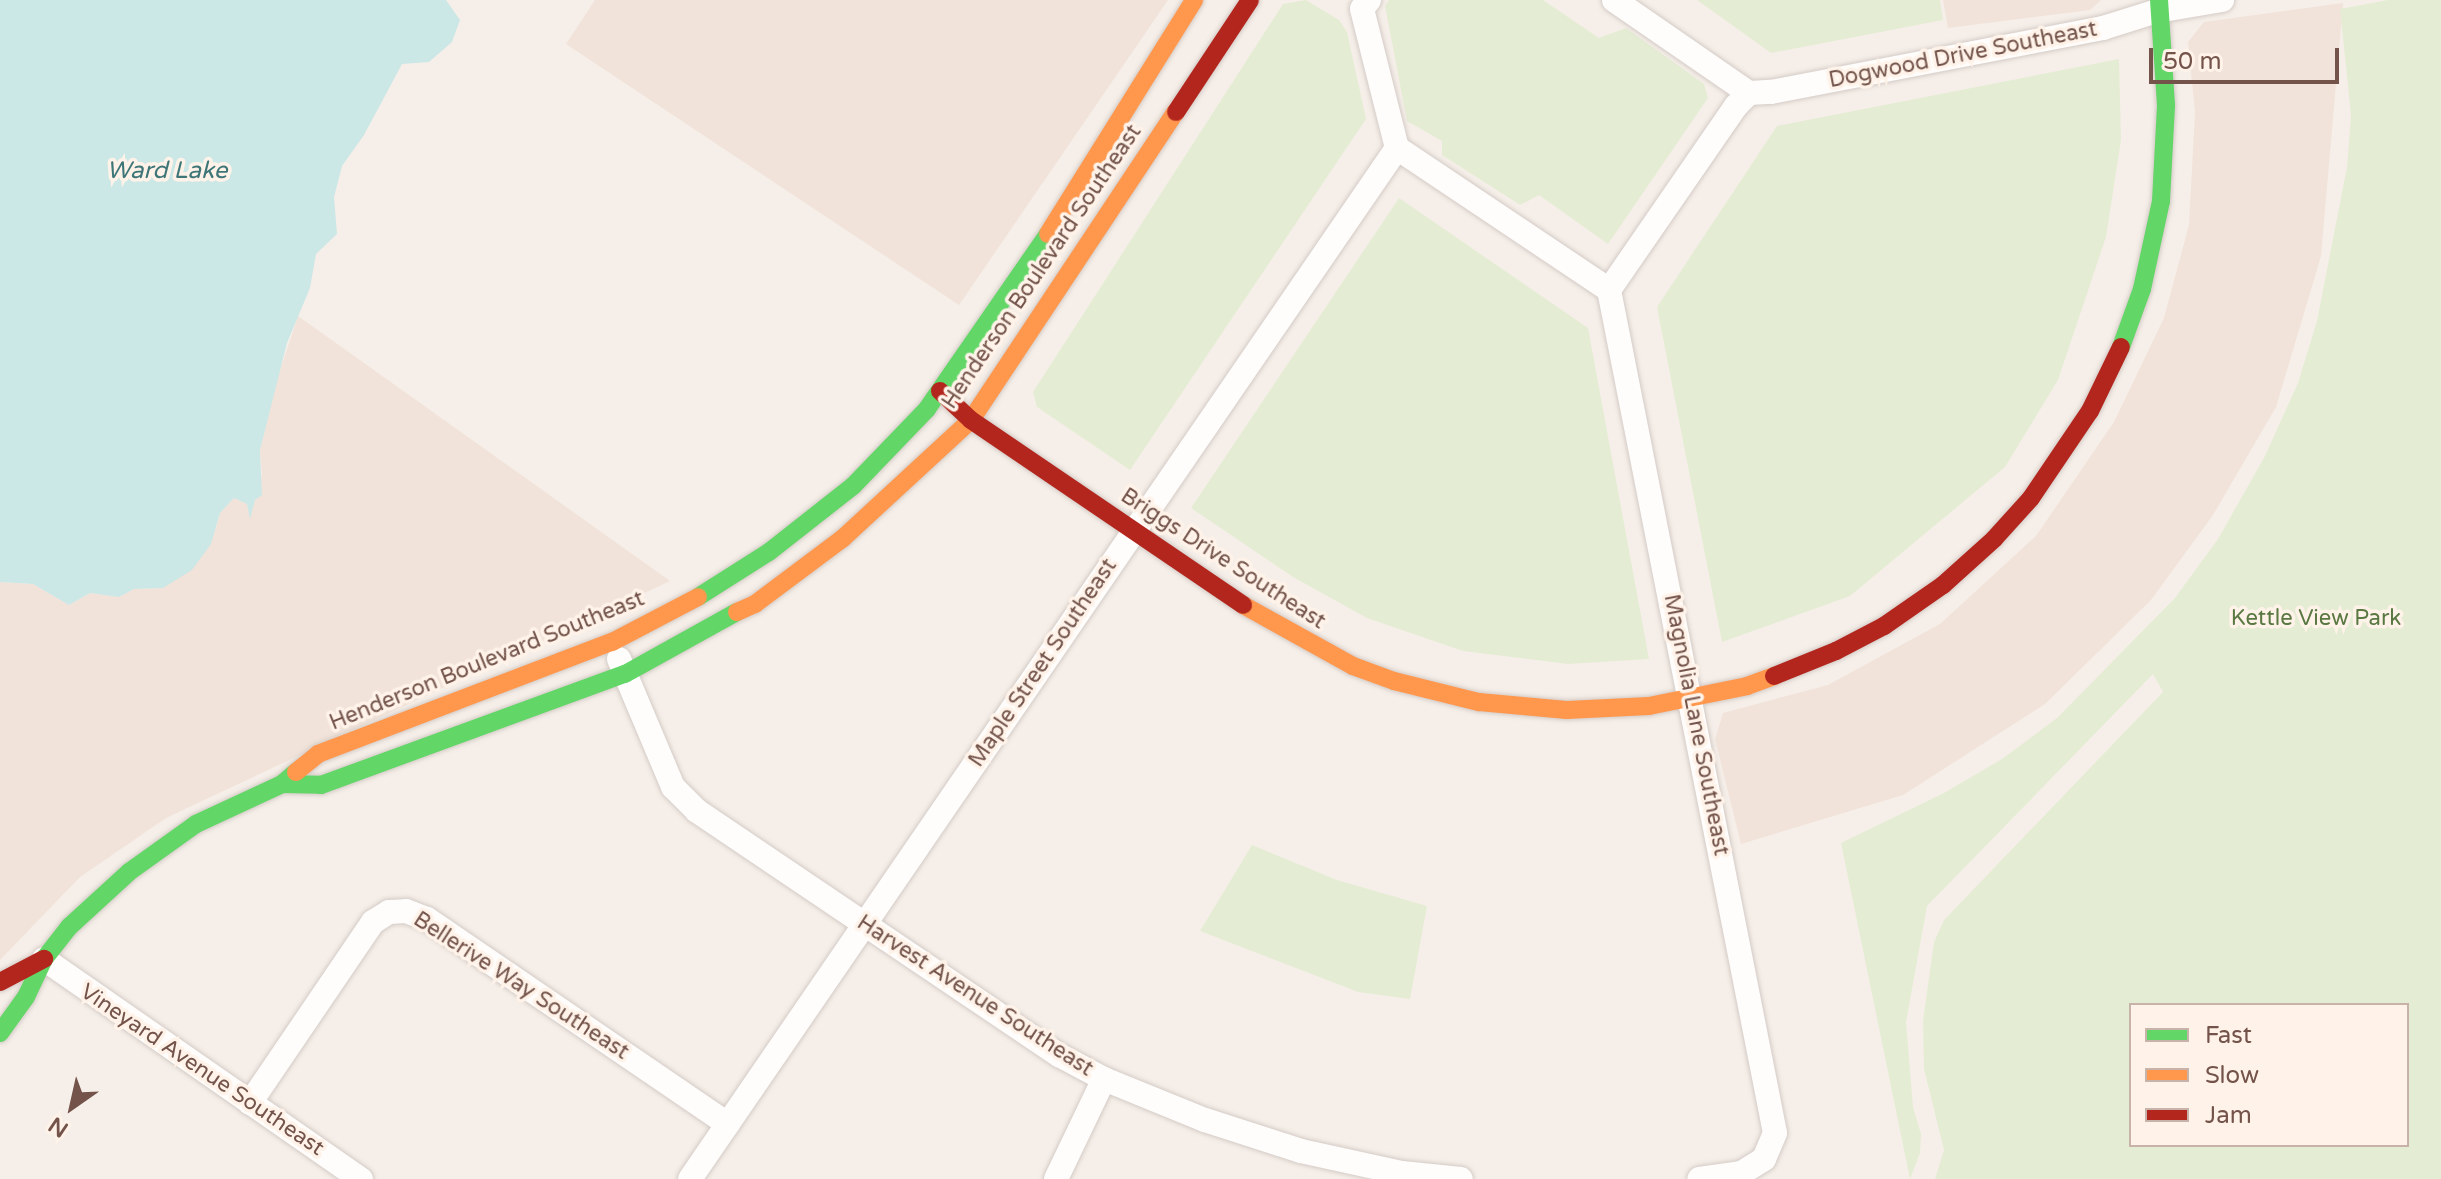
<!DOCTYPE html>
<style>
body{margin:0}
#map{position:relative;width:2441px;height:1179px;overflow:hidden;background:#f6efe9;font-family:"Varela Round",sans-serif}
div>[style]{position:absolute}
.residential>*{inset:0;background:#f1e3d9}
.green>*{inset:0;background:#e5ecd4}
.water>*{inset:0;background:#cbe7e6}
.roads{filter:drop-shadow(0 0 2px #d4cbc6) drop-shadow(0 0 2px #d4cbc6)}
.street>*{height:24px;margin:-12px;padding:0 12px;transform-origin:12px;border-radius:12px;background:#fefdfc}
.fast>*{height:18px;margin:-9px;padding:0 9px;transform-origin:9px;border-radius:9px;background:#63d668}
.slow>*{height:18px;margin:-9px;padding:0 9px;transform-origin:9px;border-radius:9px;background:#ff974d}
.jam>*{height:18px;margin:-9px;padding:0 9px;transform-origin:9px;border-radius:9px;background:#b3261e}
span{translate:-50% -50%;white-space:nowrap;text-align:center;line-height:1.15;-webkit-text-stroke:7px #fff3e9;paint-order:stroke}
.street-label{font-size:22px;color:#73534a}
.park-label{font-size:22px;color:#597842}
.water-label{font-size:24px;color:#3e7678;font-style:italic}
.legend{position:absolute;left:2129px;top:1003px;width:280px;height:144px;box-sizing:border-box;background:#fff3e9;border:2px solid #c7b3a9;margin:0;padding:10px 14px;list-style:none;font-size:24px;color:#73534a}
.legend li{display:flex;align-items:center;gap:16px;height:40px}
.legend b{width:40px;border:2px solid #c7b3a9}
.north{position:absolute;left:32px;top:1067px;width:80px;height:80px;-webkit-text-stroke:6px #fff3e9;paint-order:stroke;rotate:214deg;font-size:22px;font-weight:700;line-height:32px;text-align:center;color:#73534a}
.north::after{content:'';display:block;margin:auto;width:28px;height:36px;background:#73534a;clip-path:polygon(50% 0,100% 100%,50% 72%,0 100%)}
.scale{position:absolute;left:2149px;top:48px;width:190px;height:36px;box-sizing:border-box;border:4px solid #73534a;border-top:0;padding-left:10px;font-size:24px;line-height:28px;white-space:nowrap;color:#73534a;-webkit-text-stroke:6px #fff3e9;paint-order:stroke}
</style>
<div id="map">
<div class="residential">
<div style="clip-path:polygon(595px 0,1168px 0,959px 305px,566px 44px)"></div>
<div style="clip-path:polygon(1943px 0,2101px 0,2090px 10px,1948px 28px)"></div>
<div style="clip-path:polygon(2343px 3px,2321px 256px,2276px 407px,2213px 515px,2151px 600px,2045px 704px,1903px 795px,1741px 844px,1715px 739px,1723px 713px,1828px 685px,1940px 624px,2036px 536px,2114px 422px,2164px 318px,2189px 225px,2195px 112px,2188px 42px,2204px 22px)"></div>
<div style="clip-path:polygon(298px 316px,670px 581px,166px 818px,80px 877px,0 960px,0 582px,33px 584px,69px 605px,90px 593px,119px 597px,134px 589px,163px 588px,216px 528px,220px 513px,234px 498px,247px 504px,250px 517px,262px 475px,260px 450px,276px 382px)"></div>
</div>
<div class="green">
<div style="clip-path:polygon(1306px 0,1339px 20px,1347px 32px,1366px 119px,1130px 470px,1037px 407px,1033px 392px,1283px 4px)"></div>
<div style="clip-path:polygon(1389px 0,1543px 0,1599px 38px,1626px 28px,1704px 84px,1708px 98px,1608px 244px,1539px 195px,1520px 205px,1442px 155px,1442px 141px,1407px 121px,1385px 6px)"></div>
<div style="clip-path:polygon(1697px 0,1940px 0,1943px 20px,1771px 53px)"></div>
<div style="clip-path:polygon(evenodd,2388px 0,2441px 0,2441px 1179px,1935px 1179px,1944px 1150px,1924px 1069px,1923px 1021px,1934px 942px,1944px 920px,2163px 692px,2153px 674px,1927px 906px,1906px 1022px,1913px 1107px,1921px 1134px,1920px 1153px,1910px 1179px,1841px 843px,1944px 793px,2002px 759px,2057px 718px,2175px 598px,2218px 539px,2265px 456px,2298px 383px,2317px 321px,2347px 167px,2351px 115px,2340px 9px,2388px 0,2131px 1005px,2407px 1005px,2407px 1145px,2131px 1145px,2131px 1005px)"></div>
<div style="clip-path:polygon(2119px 59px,2121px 140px,2106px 237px,2058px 380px,2005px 467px,1850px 596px,1722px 642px,1657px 307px,1777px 126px)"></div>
<div style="clip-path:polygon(1399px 198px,1588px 328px,1649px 659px,1568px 664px,1463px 651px,1367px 618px,1293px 577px,1191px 508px)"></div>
<div style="clip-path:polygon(1252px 845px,1337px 880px,1427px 906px,1410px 999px,1358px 992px,1200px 931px)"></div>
</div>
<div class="water">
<div style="clip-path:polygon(0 0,446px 0,460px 20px,452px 42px,429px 62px,402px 64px,364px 135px,342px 166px,334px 197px,337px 234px,316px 254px,310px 288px,287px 343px,260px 450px,262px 495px,255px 500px,250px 519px,247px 504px,234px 498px,220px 513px,211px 544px,192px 570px,163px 588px,134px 589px,119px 597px,90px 593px,69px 605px,33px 584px,0 582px)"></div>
</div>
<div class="roads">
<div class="street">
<div style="left:1369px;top:0;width:11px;rotate:128deg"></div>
<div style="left:1362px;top:9px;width:143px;rotate:75.9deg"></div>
<div style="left:1397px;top:148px;width:255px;rotate:33.8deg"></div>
<div style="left:1614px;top:0;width:164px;rotate:34.6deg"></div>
<div style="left:1749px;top:93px;width:22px;rotate:-3deg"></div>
<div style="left:1771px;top:92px;width:338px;rotate:-10.9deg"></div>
<div style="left:2103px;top:28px;width:57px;rotate:-17.5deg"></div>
<div style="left:2157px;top:11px;width:66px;rotate:-9.6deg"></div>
<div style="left:1609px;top:290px;width:859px;rotate:78.86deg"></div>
<div style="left:1775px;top:1133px;width:28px;rotate:113deg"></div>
<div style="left:1764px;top:1159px;width:26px;rotate:148deg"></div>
<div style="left:1742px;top:1173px;width:43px;rotate:172.1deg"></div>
<div style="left:1609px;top:290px;width:224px;rotate:-55.4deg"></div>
<div style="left:1736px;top:106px;width:18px;rotate:-45deg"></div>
<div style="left:619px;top:659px;width:139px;rotate:67.1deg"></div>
<div style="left:673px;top:787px;width:34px;rotate:45deg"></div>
<div style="left:697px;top:811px;width:437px;rotate:34deg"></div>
<div style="left:1059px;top:1055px;width:51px;rotate:28.1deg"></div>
<div style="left:1104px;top:1079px;width:109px;rotate:22.1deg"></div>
<div style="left:1205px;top:1120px;width:101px;rotate:17.9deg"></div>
<div style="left:1301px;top:1151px;width:103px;rotate:12.3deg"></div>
<div style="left:1402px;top:1173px;width:59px;rotate:5.8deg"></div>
<div style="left:44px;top:959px;width:386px;rotate:34.8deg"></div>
<div style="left:250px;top:1103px;width:219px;rotate:-55.8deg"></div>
<div style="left:373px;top:922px;width:19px;rotate:-32deg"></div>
<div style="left:389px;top:912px;width:17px;rotate:-3deg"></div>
<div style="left:406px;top:911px;width:22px;rotate:21deg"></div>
<div style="left:427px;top:919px;width:364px;rotate:34.3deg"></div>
<div style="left:690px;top:1179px;width:1250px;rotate:-55.56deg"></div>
<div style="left:1056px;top:1179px;width:111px;rotate:-64.4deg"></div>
</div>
<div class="fast">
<div style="left:2121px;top:347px;width:62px;rotate:-70.1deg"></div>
<div style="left:2142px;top:289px;width:90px;rotate:-77.8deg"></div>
<div style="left:2161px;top:201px;width:96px;rotate:-87deg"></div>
<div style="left:2166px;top:105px;width:105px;rotate:-93.8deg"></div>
<div style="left:698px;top:597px;width:84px;rotate:-32.4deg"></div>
<div style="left:769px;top:552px;width:107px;rotate:-38.2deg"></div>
<div style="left:853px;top:486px;width:107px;rotate:-46.1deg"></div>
<div style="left:927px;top:409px;width:213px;rotate:-55.3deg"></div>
<div style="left:282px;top:784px;width:39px;rotate:1deg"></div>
<div style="left:321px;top:785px;width:324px;rotate:-20.1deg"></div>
<div style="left:625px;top:674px;width:128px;rotate:-29deg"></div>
<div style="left:0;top:1033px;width:44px;rotate:-54.2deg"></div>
<div style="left:26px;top:997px;width:42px;rotate:-64.7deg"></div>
<div style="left:44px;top:959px;width:41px;rotate:-52deg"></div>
<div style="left:69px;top:927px;width:81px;rotate:-42.5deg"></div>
<div style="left:129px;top:872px;width:82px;rotate:-35.6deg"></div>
<div style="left:196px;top:824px;width:95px;rotate:-24.9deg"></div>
<div style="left:282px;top:784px;width:18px;rotate:-41deg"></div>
</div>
<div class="slow">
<div style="left:1048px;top:234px;width:276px;rotate:-58deg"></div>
<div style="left:1243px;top:605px;width:126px;rotate:29deg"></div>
<div style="left:1353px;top:666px;width:44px;rotate:20.1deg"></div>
<div style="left:1394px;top:681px;width:88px;rotate:13.9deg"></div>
<div style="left:1479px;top:702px;width:88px;rotate:5.2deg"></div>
<div style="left:1567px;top:710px;width:82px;rotate:-2.8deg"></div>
<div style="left:1649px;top:706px;width:100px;rotate:-11.5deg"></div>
<div style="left:1747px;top:686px;width:29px;rotate:-20deg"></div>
<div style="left:737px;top:612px;width:20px;rotate:-24deg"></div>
<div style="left:755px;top:604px;width:109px;rotate:-36.8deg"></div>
<div style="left:842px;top:539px;width:176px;rotate:-42.7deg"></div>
<div style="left:971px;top:420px;width:370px;rotate:-56.4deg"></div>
<div style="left:296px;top:772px;width:28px;rotate:-39deg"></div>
<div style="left:318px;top:754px;width:315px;rotate:-20.9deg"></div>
<div style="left:612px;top:642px;width:97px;rotate:-27.6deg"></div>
</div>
<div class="jam">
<div style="left:1176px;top:112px;width:134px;rotate:-56.5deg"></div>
<div style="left:940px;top:391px;width:42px;rotate:43.1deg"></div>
<div style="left:971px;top:420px;width:329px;rotate:34.2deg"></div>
<div style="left:1774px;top:676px;width:67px;rotate:-22deg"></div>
<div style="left:1836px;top:651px;width:54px;rotate:-27.5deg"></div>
<div style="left:1884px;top:626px;width:72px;rotate:-34.8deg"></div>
<div style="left:1943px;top:585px;width:69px;rotate:-42deg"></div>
<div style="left:1994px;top:539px;width:55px;rotate:-47.9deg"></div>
<div style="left:2031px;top:498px;width:105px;rotate:-55.9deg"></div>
<div style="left:2090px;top:411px;width:71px;rotate:-64.2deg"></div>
<div style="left:0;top:982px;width:50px;rotate:-27.6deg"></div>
</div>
</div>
<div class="street-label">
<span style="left:1963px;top:55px;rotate:-11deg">Dogwood Drive Southeast</span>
<span style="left:1042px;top:267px;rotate:-56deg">Henderson Boulevard Southeast</span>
<span style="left:1223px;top:559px;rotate:33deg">Briggs Drive Southeast</span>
<span style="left:487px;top:661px;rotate:-22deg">Henderson Boulevard Southeast</span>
<span style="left:1043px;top:663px;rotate:-56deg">Maple Street Southeast</span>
<span style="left:1696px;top:725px;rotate:79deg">Magnolia Lane Southeast</span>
<span style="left:521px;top:986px;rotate:33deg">Bellerive Way Southeast</span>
<span style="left:975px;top:996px;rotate:33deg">Harvest Avenue Southeast</span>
<span style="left:202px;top:1070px;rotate:34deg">Vineyard Avenue Southeast</span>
</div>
<div class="park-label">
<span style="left:2316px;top:619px">Kettle View Park</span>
</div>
<div class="water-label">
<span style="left:167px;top:171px">Ward Lake</span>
</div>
<ul class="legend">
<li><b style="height:10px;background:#63d668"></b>Fast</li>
<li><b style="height:10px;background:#ff974d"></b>Slow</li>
<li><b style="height:10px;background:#b3261e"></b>Jam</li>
</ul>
<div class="north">N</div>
<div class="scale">50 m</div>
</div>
